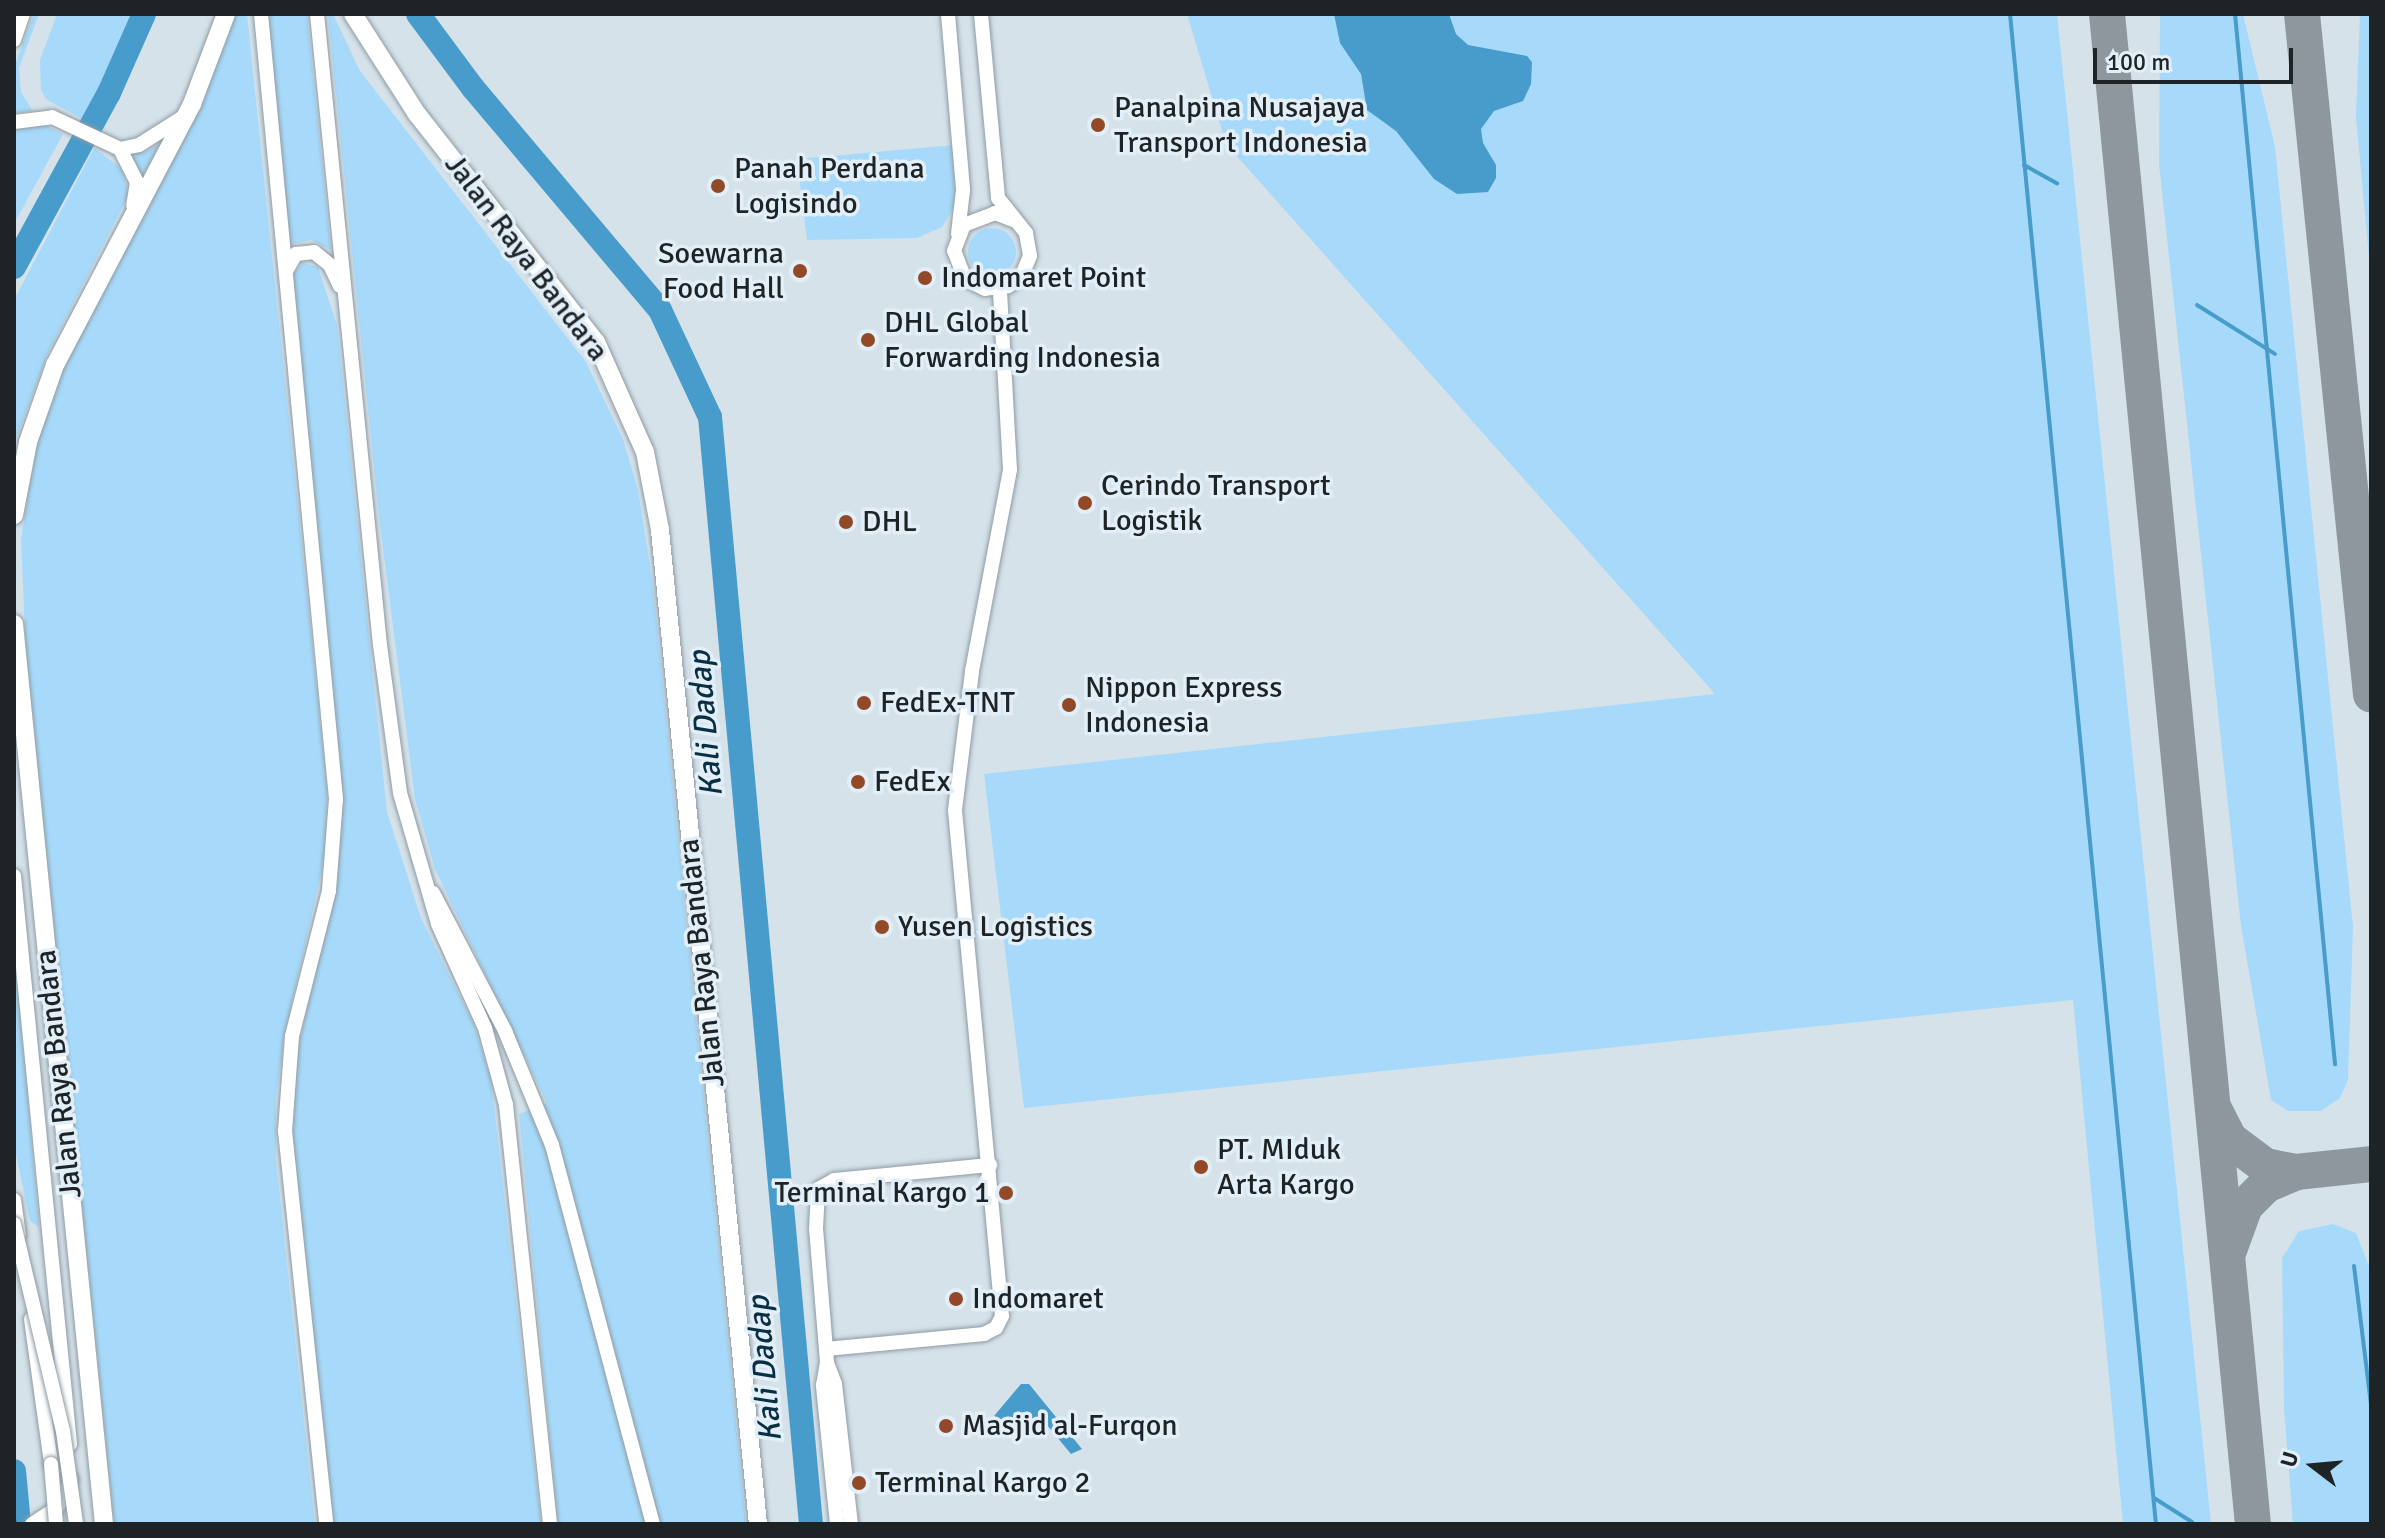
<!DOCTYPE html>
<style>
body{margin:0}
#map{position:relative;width:2385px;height:1538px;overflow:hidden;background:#d5e2ea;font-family:Signika,sans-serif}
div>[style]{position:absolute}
.green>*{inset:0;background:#a7dafa}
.round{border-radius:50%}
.water>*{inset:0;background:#489ccb}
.stream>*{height:4px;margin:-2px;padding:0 2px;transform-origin:2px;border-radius:2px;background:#489ccb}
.river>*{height:24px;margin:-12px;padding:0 12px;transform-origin:12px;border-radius:12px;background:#489ccb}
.taxiway>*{height:36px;margin:-18px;padding:0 18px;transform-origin:18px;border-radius:18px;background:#8e979e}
.roads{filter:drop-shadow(0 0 2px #8f9ba3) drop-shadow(0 0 2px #8f9ba3)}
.tertiary>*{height:14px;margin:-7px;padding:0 7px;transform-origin:7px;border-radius:7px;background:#fff}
.primary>*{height:18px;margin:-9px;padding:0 9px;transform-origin:9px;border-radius:9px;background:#fff}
.tram>*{height:2px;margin:-1px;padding:0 1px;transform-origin:1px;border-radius:1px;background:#464c51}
.bridges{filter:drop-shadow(0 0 2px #8f9ba3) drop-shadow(0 0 2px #8f9ba3)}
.tertiary-bridge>*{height:14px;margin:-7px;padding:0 7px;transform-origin:7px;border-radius:7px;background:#fff}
.dots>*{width:22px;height:22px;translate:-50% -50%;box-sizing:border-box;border:4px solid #e2eff8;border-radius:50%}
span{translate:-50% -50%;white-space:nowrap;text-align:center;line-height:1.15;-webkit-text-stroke:7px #e2eff8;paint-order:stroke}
.poi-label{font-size:30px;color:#1e2326}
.left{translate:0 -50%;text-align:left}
.right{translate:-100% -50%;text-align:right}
.street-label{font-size:30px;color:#1e2326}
.water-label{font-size:32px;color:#092f43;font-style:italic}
.frame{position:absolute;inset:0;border:16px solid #1e2326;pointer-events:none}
.north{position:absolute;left:2273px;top:1426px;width:80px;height:80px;-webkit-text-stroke:6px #e2eff8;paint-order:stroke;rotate:286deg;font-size:22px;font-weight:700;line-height:32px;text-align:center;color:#1e2326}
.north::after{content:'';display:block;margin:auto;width:28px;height:36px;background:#1e2326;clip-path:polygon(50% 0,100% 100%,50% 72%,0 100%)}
.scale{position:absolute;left:2093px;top:48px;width:200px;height:36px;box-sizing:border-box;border:4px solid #1e2326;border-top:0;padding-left:10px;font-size:24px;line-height:28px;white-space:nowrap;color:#1e2326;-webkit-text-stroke:6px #e2eff8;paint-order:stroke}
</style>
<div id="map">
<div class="green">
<div style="clip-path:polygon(34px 14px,39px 14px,19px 68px,21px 92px,33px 111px,14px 113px,14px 67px)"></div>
<div style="clip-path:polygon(57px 14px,139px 14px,87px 121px,47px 100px,41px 90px,40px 60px)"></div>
<div style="clip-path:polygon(234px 14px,247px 14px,327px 788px,325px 857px,285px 1033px,276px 1099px,276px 1161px,315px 1524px,114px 1524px,26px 655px,21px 539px,39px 428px,59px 377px,195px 114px)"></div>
<div style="clip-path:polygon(265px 14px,307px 14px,331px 250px,311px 240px,288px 245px)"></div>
<div style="clip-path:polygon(328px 14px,333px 14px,360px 71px,586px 362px,623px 439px,638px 490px,653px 585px,746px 1524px,558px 1524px,519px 1114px,547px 1103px,435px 869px,415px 799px,379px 517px)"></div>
<div style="clip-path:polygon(1187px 14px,2057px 14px,2211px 1524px,2123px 1524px,2073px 1000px,1024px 1108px,984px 774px,1715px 694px,1226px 144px)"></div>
<div style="clip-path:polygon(2160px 14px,2243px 14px,2275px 147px,2353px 927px,2348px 1080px,2340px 1098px,2321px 1111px,2288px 1111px,2271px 1100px,2241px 926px,2159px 164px)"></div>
<div style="clip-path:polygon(2360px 14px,2371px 14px,2371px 279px,2356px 117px)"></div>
<div style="clip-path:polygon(44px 125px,63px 134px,14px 224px,14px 130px)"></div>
<div style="clip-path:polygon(160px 144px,142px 177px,128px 152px,145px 152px)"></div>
<div style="clip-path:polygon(954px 145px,959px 199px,942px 227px,917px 238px,807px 240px,797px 159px)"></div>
<div style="clip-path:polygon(94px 148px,122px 169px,129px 194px,47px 355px,14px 444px,14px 300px)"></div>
<div class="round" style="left:968px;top:228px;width:48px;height:48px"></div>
<div style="clip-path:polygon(303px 263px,318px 267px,337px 325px,387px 812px,421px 918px,474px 1025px,491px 1079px,541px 1524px,330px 1524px,292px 1164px,297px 1052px,338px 868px,292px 276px)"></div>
<div style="clip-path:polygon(14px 944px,39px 1227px,30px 1221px,14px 1145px)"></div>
<div style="clip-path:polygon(2333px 1224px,2356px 1233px,2371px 1271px,2371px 1524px,2293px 1524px,2284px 1408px,2282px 1258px,2299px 1231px)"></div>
</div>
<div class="water">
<div style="clip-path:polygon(1334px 14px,1449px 14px,1456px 34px,1468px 45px,1527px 56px,1532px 62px,1531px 84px,1523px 101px,1494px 111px,1481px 129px,1483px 143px,1496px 165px,1496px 178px,1488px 192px,1457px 194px,1434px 179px,1396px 131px,1367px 110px,1361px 74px,1340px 43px)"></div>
<div style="clip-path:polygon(1021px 1384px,1029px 1384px,1082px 1449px,1071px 1454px,1042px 1419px,1033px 1418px,1016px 1428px,994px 1416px)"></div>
</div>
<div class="stream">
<div style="left:2010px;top:14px;width:1517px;rotate:84.48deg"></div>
<div style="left:2235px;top:14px;width:1055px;rotate:84.56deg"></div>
<div style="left:2024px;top:165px;width:38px;rotate:29deg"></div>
<div style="left:2197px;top:305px;width:92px;rotate:32.1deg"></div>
<div style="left:2354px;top:1266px;width:140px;rotate:83deg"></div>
<div style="left:2154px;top:1498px;width:45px;rotate:32.3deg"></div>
</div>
<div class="river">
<div style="left:418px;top:14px;width:92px;rotate:53.4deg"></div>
<div style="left:473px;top:88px;width:290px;rotate:49.9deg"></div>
<div style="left:660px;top:310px;width:118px;rotate:65deg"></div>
<div style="left:710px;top:417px;width:1112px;rotate:84.79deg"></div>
<div style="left:14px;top:267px;width:198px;rotate:-61.4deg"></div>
<div style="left:109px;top:93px;width:86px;rotate:-66.1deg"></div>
<div style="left:14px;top:1471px;width:53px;rotate:84.6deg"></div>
</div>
<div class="taxiway">
<div style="left:2107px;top:14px;width:1517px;rotate:84.48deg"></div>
<div style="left:2302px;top:14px;width:684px;rotate:84.21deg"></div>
<div style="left:2214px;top:1109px;width:34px;rotate:63deg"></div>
<div style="left:2229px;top:1139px;width:45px;rotate:36.9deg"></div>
<div style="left:2265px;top:1166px;width:32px;rotate:11deg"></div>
<div style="left:2296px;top:1172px;width:75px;rotate:-6.1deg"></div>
<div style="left:2229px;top:1250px;width:47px;rotate:-70deg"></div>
<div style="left:2245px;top:1206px;width:30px;rotate:-45deg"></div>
<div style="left:2266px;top:1185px;width:33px;rotate:-23deg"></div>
</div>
<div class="roads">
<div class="tertiary">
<div style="left:261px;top:14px;width:789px;rotate:84.54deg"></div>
<div style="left:336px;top:799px;width:92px;rotate:94.4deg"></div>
<div style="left:329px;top:891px;width:150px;rotate:104.3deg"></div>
<div style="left:292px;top:1036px;width:95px;rotate:94.2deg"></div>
<div style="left:285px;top:1131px;width:395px;rotate:84deg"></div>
<div style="left:317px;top:14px;width:634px;rotate:84.3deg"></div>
<div style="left:380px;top:645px;width:149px;rotate:82.3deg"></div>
<div style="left:400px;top:793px;width:136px;rotate:73.8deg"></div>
<div style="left:438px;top:924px;width:114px;rotate:65.7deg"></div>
<div style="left:485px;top:1028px;width:80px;rotate:74.7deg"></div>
<div style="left:506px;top:1105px;width:421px;rotate:84deg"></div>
<div style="left:948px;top:14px;width:177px;rotate:85.1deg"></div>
<div style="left:963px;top:190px;width:44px;rotate:96.5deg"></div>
<div style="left:981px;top:14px;width:185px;rotate:84.7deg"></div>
<div style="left:998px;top:198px;width:45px;rotate:51.3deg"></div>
<div style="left:1026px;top:233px;width:23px;rotate:80deg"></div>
<div style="left:1030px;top:256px;width:23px;rotate:113deg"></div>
<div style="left:1021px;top:277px;width:16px;rotate:145deg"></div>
<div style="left:1008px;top:286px;width:23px;rotate:173deg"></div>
<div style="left:985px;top:289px;width:22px;rotate:-153deg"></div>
<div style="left:965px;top:279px;width:30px;rotate:-111deg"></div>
<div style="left:954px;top:251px;width:28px;rotate:-69deg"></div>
<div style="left:964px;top:225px;width:33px;rotate:-21deg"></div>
<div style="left:995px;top:213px;width:22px;rotate:21deg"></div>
<div style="left:14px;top:40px;width:28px;rotate:-71deg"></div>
<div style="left:14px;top:122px;width:38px;rotate:-7deg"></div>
<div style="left:52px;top:117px;width:75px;rotate:25.2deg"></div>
<div style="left:120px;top:149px;width:37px;rotate:63deg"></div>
<div style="left:137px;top:182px;width:24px;rotate:99deg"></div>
<div style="left:120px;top:149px;width:19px;rotate:-12deg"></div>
<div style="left:139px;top:145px;width:52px;rotate:-32.5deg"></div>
<div style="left:286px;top:271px;width:20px;rotate:-60deg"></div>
<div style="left:296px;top:254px;width:18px;rotate:-6deg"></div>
<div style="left:314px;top:252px;width:21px;rotate:39deg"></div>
<div style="left:330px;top:265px;width:23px;rotate:65deg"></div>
<div style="left:14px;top:876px;width:571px;rotate:84.37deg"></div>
<div style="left:433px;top:893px;width:156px;rotate:62.4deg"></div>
<div style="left:505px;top:1031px;width:123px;rotate:67.6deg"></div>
<div style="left:552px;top:1145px;width:392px;rotate:75.1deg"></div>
<div style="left:14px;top:1200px;width:35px;rotate:82deg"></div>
<div style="left:31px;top:1319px;width:146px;rotate:82.1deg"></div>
<div style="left:826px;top:1349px;width:159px;rotate:-5.4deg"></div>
<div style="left:984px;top:1334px;width:13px;rotate:-27deg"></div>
<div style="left:996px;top:1328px;width:13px;rotate:-63deg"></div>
<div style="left:1002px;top:1316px;width:508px;rotate:-95.31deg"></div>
<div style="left:955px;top:810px;width:140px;rotate:-83deg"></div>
<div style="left:972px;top:671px;width:205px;rotate:-79.3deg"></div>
<div style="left:1010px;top:470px;width:181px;rotate:-93.2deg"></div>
<div style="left:827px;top:1363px;width:22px;rotate:69deg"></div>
<div style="left:835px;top:1384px;width:141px;rotate:83.5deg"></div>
<div style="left:32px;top:1524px;width:30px;rotate:-33deg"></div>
<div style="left:57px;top:1508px;width:32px;rotate:-64deg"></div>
<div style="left:837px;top:1524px;width:140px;rotate:-95.8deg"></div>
<div style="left:823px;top:1385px;width:23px;rotate:-80deg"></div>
<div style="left:827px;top:1362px;width:133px;rotate:-94.7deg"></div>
<div style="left:816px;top:1229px;width:40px;rotate:-87.1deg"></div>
<div style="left:818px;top:1189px;width:18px;rotate:-29deg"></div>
<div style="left:834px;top:1180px;width:157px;rotate:-5.5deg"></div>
</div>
<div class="primary">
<div style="left:353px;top:14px;width:119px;rotate:57.4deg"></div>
<div style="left:417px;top:114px;width:290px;rotate:51.9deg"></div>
<div style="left:596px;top:342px;width:120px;rotate:66deg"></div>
<div style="left:645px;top:452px;width:79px;rotate:79.1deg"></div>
<div style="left:660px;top:530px;width:999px;rotate:84.37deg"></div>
<div style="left:14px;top:515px;width:74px;rotate:-79.1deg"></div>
<div style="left:28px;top:442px;width:82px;rotate:-70.7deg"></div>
<div style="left:55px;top:365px;width:295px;rotate:-62.3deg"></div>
<div style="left:192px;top:104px;width:96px;rotate:-69.3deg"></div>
<div style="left:14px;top:624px;width:904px;rotate:84.29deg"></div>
</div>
</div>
<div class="tram">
<div style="left:14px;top:1512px;width:12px;rotate:81deg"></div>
</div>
<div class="bridges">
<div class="tertiary-bridge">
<div style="left:14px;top:1224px;width:213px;rotate:76.7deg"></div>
<div style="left:63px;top:1431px;width:94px;rotate:82deg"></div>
<div style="left:51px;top:1464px;width:60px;rotate:85.2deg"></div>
</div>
</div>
<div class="dots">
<div style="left:1098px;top:125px;background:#914927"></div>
<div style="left:718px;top:186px;background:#914927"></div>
<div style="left:800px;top:271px;background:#914927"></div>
<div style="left:925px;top:278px;background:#914927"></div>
<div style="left:868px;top:340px;background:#914927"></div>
<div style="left:1085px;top:503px;background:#914927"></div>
<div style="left:846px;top:522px;background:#914927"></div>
<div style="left:864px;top:703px;background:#914927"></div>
<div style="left:1069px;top:705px;background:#914927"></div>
<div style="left:858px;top:782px;background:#914927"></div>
<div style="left:882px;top:927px;background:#914927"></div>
<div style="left:1201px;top:1167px;background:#914927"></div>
<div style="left:1006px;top:1193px;background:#914927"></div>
<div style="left:956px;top:1299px;background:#914927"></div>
<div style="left:946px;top:1426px;background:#914927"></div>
<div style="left:859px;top:1483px;background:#914927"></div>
</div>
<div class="poi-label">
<span class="left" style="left:1114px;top:125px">Panalpina Nusajaya<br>Transport Indonesia</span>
<span class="left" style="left:734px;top:186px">Panah Perdana<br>Logisindo</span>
<span class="right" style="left:784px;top:271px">Soewarna<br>Food Hall</span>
<span class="left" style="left:941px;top:278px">Indomaret Point</span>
<span class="left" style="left:884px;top:340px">DHL Global<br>Forwarding Indonesia</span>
<span class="left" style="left:1101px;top:503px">Cerindo Transport<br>Logistik</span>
<span class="left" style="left:862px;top:522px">DHL</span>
<span class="left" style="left:1085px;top:705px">Nippon Express<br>Indonesia</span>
<span class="left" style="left:880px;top:703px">FedEx-TNT</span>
<span class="left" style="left:874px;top:782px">FedEx</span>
<span class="left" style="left:898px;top:927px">Yusen Logistics</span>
<span class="left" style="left:1217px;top:1167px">PT. MIduk<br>Arta Kargo</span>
<span class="right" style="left:990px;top:1193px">Terminal Kargo 1</span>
<span class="left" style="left:972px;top:1299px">Indomaret</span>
<span class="left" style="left:962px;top:1426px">Masjid al-Furqon</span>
<span class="left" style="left:875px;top:1483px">Terminal Kargo 2</span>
</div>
<div class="street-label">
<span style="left:526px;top:258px;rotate:53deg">Jalan Raya Bandara</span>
<span style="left:702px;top:963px;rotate:-96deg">Jalan Raya Bandara</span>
<span style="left:59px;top:1074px;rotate:-96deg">Jalan Raya Bandara</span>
</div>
<div class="water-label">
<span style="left:706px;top:724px;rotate:-95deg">Kali Dadap</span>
<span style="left:765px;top:1369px;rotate:-95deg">Kali Dadap</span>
</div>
<div class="frame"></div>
<div class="north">U</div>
<div class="scale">100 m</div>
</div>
